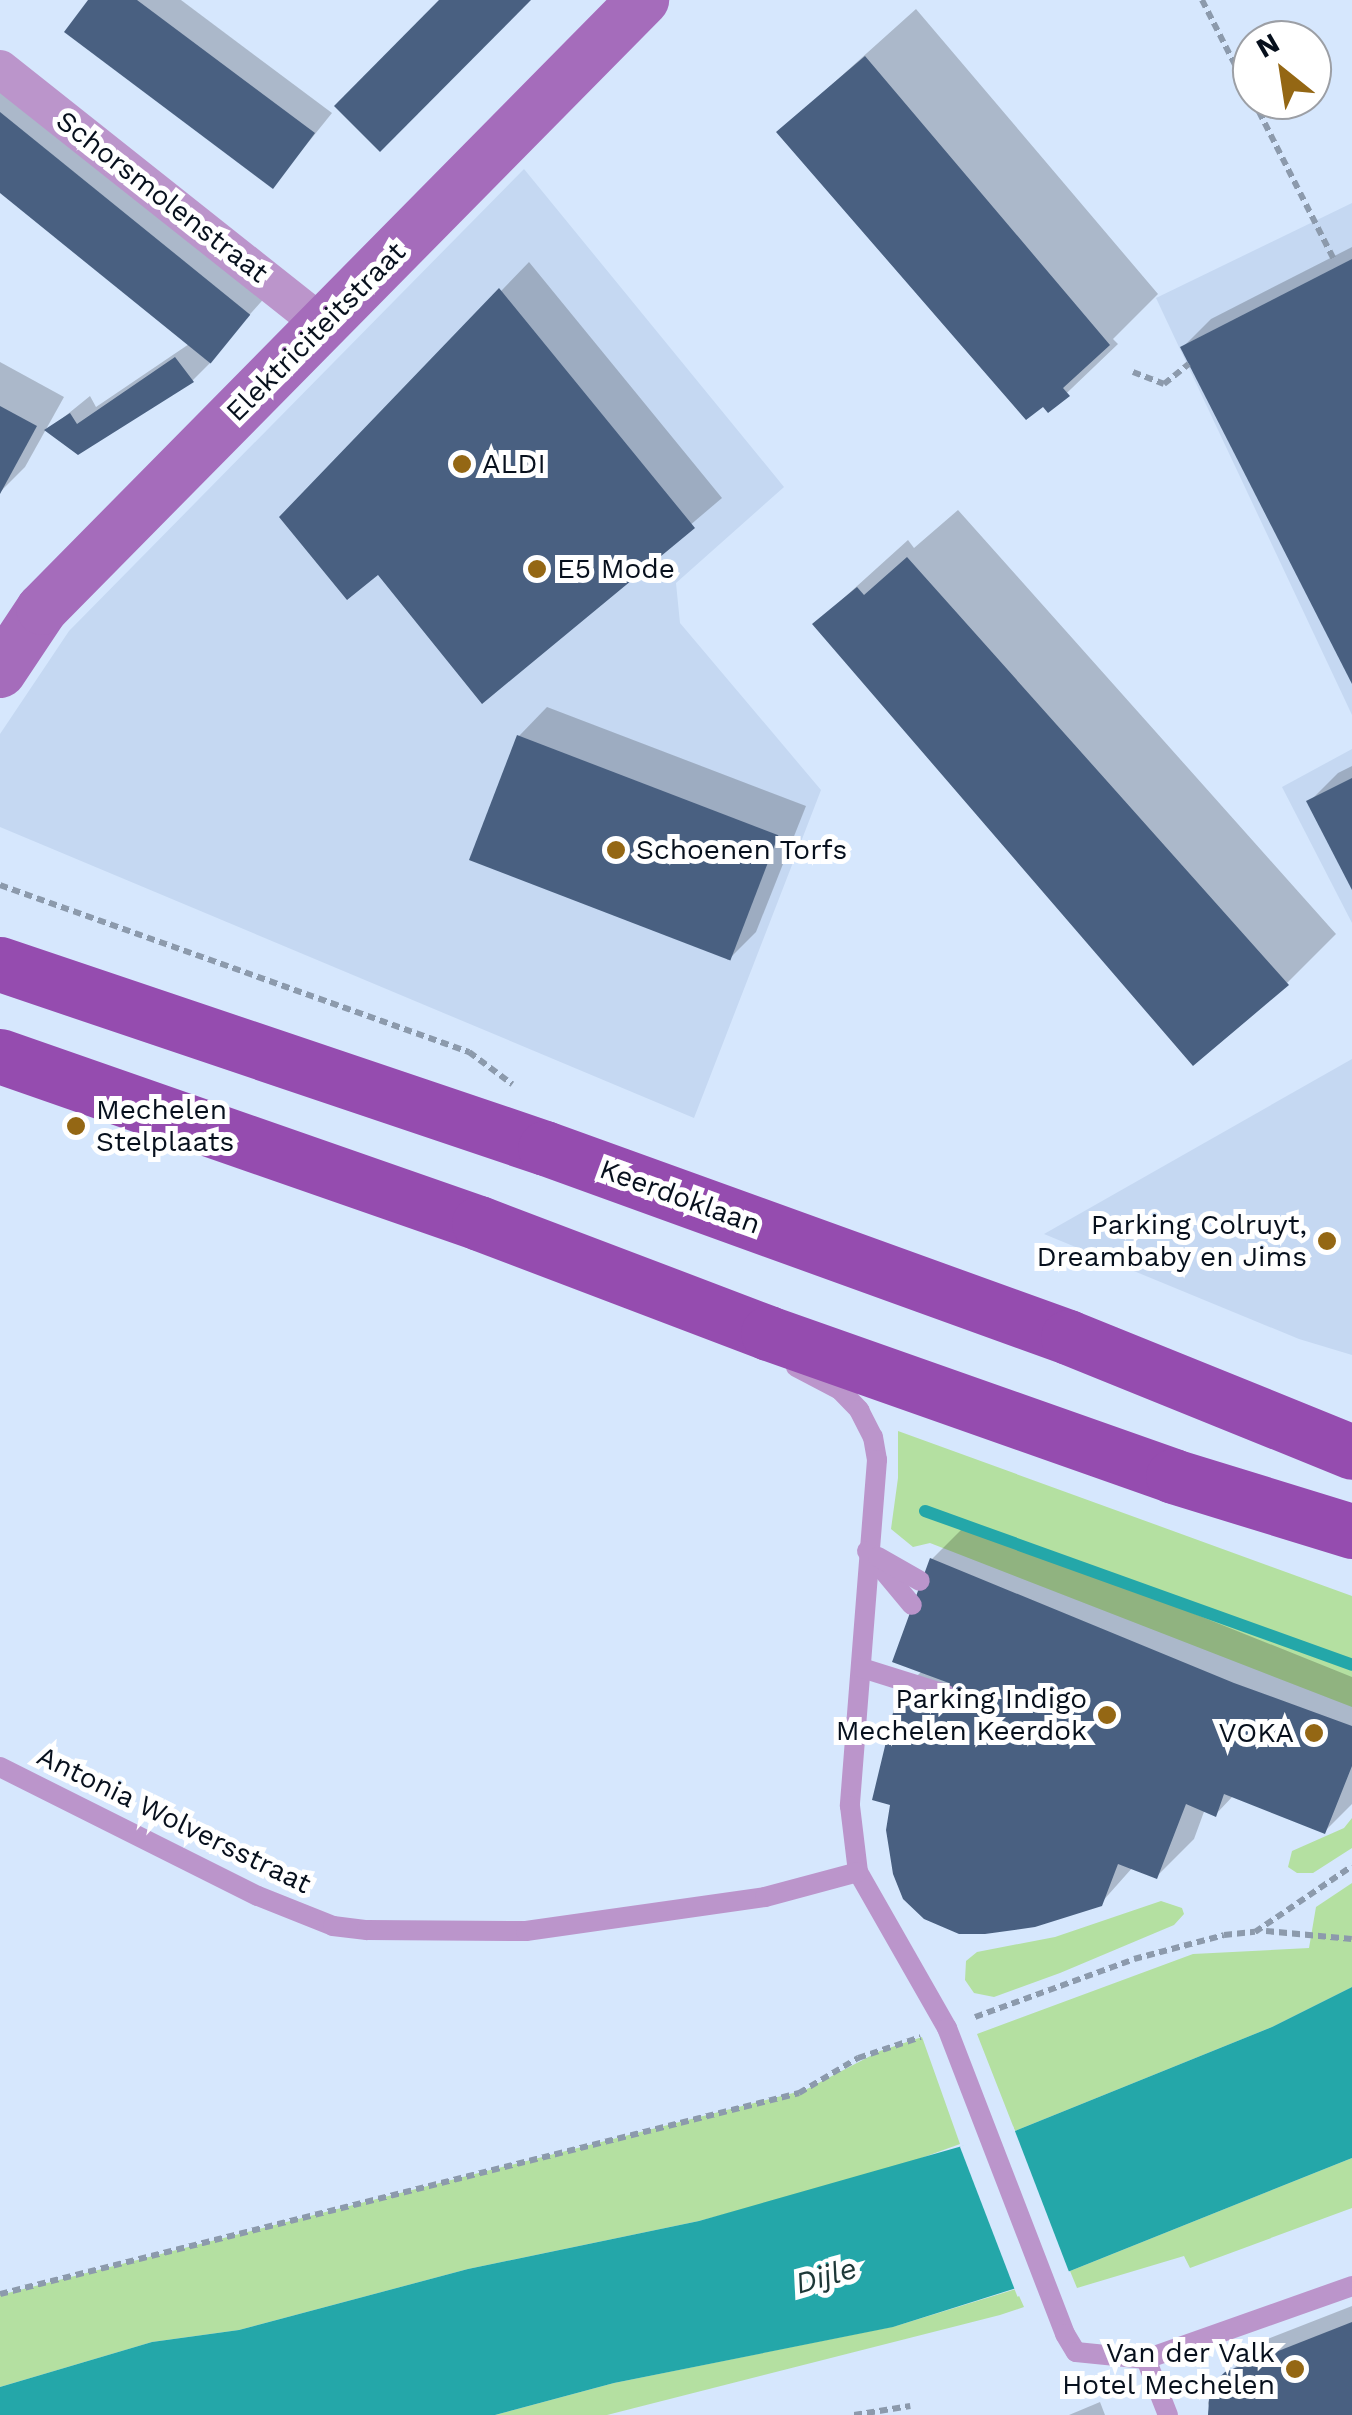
<!DOCTYPE html>
<style>
body{margin:0}
#map{position:relative;width:1352px;height:2415px;overflow:hidden;background:#d6e7fd;font-family:"Work Sans",sans-serif}
div>[style]{position:absolute}
.built>*{inset:0;background:#c5d8f2}
.green>*{inset:0;background:#b4e0a1}
.water>*{inset:0;background:#24a7a9}
.pier>*{inset:0;background:#d6e7fd;transform-origin:0 0}
.shadow>*{inset:0;background:#0003}
.stream>*{height:12px;margin:-6px;padding:0 6px;transform-origin:6px;border-radius:6px;background:#24a7a9}
.building>*{inset:0;background:#496081;transform-origin:0 0}
.path>*{height:6px;margin-top:-3px;transform-origin:0;background:repeating-linear-gradient(90deg,#8c9aac 0 8px,transparent 0 13px)}
.lane>*{height:20px;margin:-10px;padding:0 10px;transform-origin:10px;border-radius:10px;background:#bb95cb}
.street>*{height:38px;margin:-19px;padding:0 19px;transform-origin:19px;border-radius:19px;background:#bb95cb}
.secondary>*{height:52px;margin:-26px;padding:0 26px;transform-origin:26px;border-radius:26px;background:#a56cbb}
.primary>*{height:55px;margin:-27.5px;padding:0 27.5px;transform-origin:27.5px;border-radius:27.5px;background:#954caf}
.dots>*{width:28px;height:28px;translate:-50% -50%;box-sizing:border-box;border:5px solid #fff;border-radius:50%}
span{translate:-50% -50%;white-space:nowrap;text-align:center;line-height:1.15;-webkit-text-stroke:10px #fff;paint-order:stroke}
.street-label{font-size:28px;color:#07101d}
.poi-label{font-size:28px;color:#07101d}
.left{translate:0 -50%;text-align:left}
.right{translate:-100% -50%;text-align:right}
.water-label{font-size:30px;color:#1e3838;font-style:italic}
.north{position:absolute;left:1232px;top:20px;width:100px;height:100px;box-sizing:border-box;background:#fff;border:2px solid #9c9fa5;border-radius:50%;rotate:330deg;font-size:28px;font-weight:700;line-height:40px;text-align:center;color:#07101d}
.north::after{content:'';display:block;margin:auto;width:35px;height:45px;background:#946714;clip-path:polygon(50% 0,100% 100%,50% 72%,0 100%)}
</style>
<div id="map">
<div class="built">
<div style="clip-path:polygon(524px 169px,784px 487px,676px 583px,680px 623px,821px 790px,694px 1118px,0 827px,0 734px,69px 631px)"></div>
<div style="clip-path:polygon(1352px 203px,1352px 715px,1156px 298px)"></div>
<div style="clip-path:polygon(1352px 749px,1352px 923px,1282px 787px)"></div>
<div style="clip-path:polygon(1352px 1059px,1352px 1355px,1299px 1339px,1044px 1234px)"></div>
</div>
<div class="green">
<div style="clip-path:polygon(898px 1431px,1352px 1596px,1352px 1707px,930px 1543px,913px 1547px,891px 1529px,898px 1478px)"></div>
<div style="clip-path:polygon(1352px 1818px,1352px 1848px,1313px 1873px,1297px 1873px,1288px 1867px,1292px 1851px,1344px 1828px)"></div>
<div style="clip-path:polygon(1352px 1883px,1352px 1987px,1272px 2027px,1015px 2131px,977px 2034px,1193px 1954px,1309px 1948px,1316px 1907px)"></div>
<div style="clip-path:polygon(1161px 1901px,1182px 1908px,1184px 1914px,1174px 1925px,1060px 1973px,994px 1997px,974px 1993px,965px 1980px,966px 1961px,977px 1952px,1055px 1937px)"></div>
<div style="clip-path:polygon(922px 2037px,960px 2144px,880px 2173px,699px 2221px,468px 2269px,239px 2330px,152px 2342px,0 2387px,0 2295px,805px 2090px,880px 2051px)"></div>
<div style="clip-path:polygon(1352px 2158px,1352px 2208px,1190px 2268px,1184px 2256px,1077px 2288px,1070px 2271px)"></div>
<div style="clip-path:polygon(1016px 2289px,1024px 2307px,1000px 2315px,607px 2415px,495px 2415px,614px 2383px,896px 2326px)"></div>
</div>
<div class="water">
<div style="clip-path:polygon(1352px 1987px,1352px 2158px,1070px 2271px,893px 2327px,614px 2383px,495px 2415px,0 2415px,0 2387px,152px 2342px,239px 2330px,468px 2269px,699px 2221px,1015px 2131px,1272px 2027px)"></div>
</div>
<div class="pier">
<div style="left:1013px;top:2126px;width:161px;height:57px;rotate:69deg"></div>
</div>
<div class="shadow">
<div style="clip-path:polygon(91px 0,181px 0,332px 113px,273px 186px)"></div>
<div style="clip-path:polygon(916px 9px,1158px 294px,1113px 339px,1118px 344px,1049px 410px,779px 132px)"></div>
<div style="clip-path:polygon(0 78px,269px 293px,220px 348px,0 171px)"></div>
<div style="clip-path:polygon(1352px 247px,1352px 678px,1183px 347px,1211px 319px)"></div>
<div style="clip-path:polygon(529px 262px,722px 498px,483px 701px,378px 571px,282px 518px)"></div>
<div style="clip-path:polygon(195px 340px,211px 362px,192px 381px,78px 452px,48px 430px,90px 396px,96px 407px)"></div>
<div style="clip-path:polygon(0 362px,64px 397px,25px 467px,0 492px)"></div>
<div style="clip-path:polygon(958px 510px,1336px 934px,1287px 983px,815px 624px,908px 540px,914px 548px)"></div>
<div style="clip-path:polygon(547px 707px,806px 806px,756px 932px,728px 960px,519px 736px)"></div>
<div style="clip-path:polygon(1352px 766px,1352px 885px,1309px 802px,1338px 773px)"></div>
<div style="clip-path:polygon(968px 1523px,1352px 1677px,1352px 1804px,1324px 1832px,1234px 1795px,1216px 1814px,1205px 1809px,1194px 1839px,1157px 1876px,1133px 1867px,1101px 1903px,900px 1693px,923px 1670px,932px 1559px)"></div>
<div style="clip-path:polygon(1352px 2306px,1352px 2415px,1212px 2415px,1208px 2403px,1212px 2388px,1265px 2340px)"></div>
<div style="clip-path:polygon(1100px 2402px,1105px 2415px,1069px 2415px)"></div>
</div>
<div class="stream">
<div style="left:925px;top:1511px;width:454px;rotate:19.8deg"></div>
</div>
<div class="building">
<div style="clip-path:polygon(88px 0,137px 0,315px 133px,273px 189px,64px 32px)"></div>
<div style="clip-path:polygon(439px 0,531px 0,380px 152px,334px 106px)"></div>
<div style="clip-path:polygon(865px 56px,1110px 345px,1063px 388px,1070px 396px,1048px 413px,1043px 407px,1026px 420px,776px 132px)"></div>
<div style="left:0;top:112px;width:322px;height:63px;rotate:39deg"></div>
<div style="clip-path:polygon(1352px 259px,1352px 684px,1180px 347px)"></div>
<div style="clip-path:polygon(499px 288px,695px 528px,482px 704px,378px 575px,347px 600px,279px 517px)"></div>
<div style="clip-path:polygon(175px 357px,194px 382px,78px 455px,44px 430px,70px 413px,77px 424px)"></div>
<div style="clip-path:polygon(0 406px,37px 426px,0 494px)"></div>
<div style="clip-path:polygon(907px 557px,1289px 985px,1193px 1066px,812px 624px,857px 587px,864px 595px)"></div>
<div style="left:517px;top:735px;width:280px;height:134px;rotate:21deg"></div>
<div style="clip-path:polygon(1352px 778px,1352px 890px,1306px 801px)"></div>
<div style="clip-path:polygon(930px 1558px,1234px 1683px,1352px 1726px,1352px 1766px,1325px 1834px,1224px 1794px,1216px 1817px,1186px 1804px,1157px 1879px,1118px 1864px,1102px 1906px,1035px 1927px,985px 1934px,959px 1934px,924px 1919px,903px 1899px,893px 1874px,886px 1830px,890px 1805px,872px 1800px,898px 1692px,942px 1704px,949px 1683px,892px 1662px)"></div>
<div style="clip-path:polygon(1352px 2322px,1352px 2415px,1208px 2415px,1210px 2386px,1225px 2372px)"></div>
</div>
<div class="path">
<div style="left:1202px;top:0;width:110px;rotate:63deg"></div>
<div style="left:1253px;top:100px;width:179px;rotate:63.1deg"></div>
<div style="left:1133px;top:372px;width:33px;rotate:21deg"></div>
<div style="left:1164px;top:384px;width:32px;rotate:-39deg"></div>
<div style="left:0;top:885px;width:498px;rotate:19.6deg"></div>
<div style="left:469px;top:1052px;width:54px;rotate:36.7deg"></div>
<div style="left:1266px;top:1931px;width:86px;rotate:5.3deg"></div>
<div style="left:975px;top:2017px;width:169px;rotate:-20deg"></div>
<div style="left:1134px;top:1959px;width:93px;rotate:-14.9deg"></div>
<div style="left:1224px;top:1935px;width:31px;rotate:-6deg"></div>
<div style="left:1255px;top:1932px;width:117px;rotate:-34.2deg"></div>
<div style="left:0;top:2294px;width:824px;rotate:-14.12deg"></div>
<div style="left:799px;top:2093px;width:69px;rotate:-30.7deg"></div>
<div style="left:858px;top:2058px;width:66px;rotate:-18.4deg"></div>
<div style="left:854px;top:2415px;width:57px;rotate:-9.1deg"></div>
</div>
<div class="lane">
<div style="left:796px;top:1367px;width:50px;rotate:27.6deg"></div>
<div style="left:840px;top:1390px;width:28px;rotate:46deg"></div>
<div style="left:859px;top:1410px;width:30px;rotate:63deg"></div>
<div style="left:873px;top:1437px;width:23px;rotate:80deg"></div>
<div style="left:877px;top:1460px;width:347px;rotate:94.5deg"></div>
<div style="left:850px;top:1806px;width:66px;rotate:83.1deg"></div>
<div style="left:858px;top:1872px;width:180px;rotate:60.3deg"></div>
<div style="left:947px;top:2028px;width:328px;rotate:68.9deg"></div>
<div style="left:1065px;top:2334px;width:21px;rotate:59deg"></div>
<div style="left:1076px;top:2352px;width:70px;rotate:5.7deg"></div>
<div style="left:1146px;top:2359px;width:219px;rotate:-19.5deg"></div>
<div style="left:867px;top:1551px;width:70px;rotate:50.2deg"></div>
<div style="left:878px;top:1557px;width:48px;rotate:29.7deg"></div>
<div style="left:862px;top:1668px;width:87px;rotate:17.4deg"></div>
<div style="left:0;top:1767px;width:288px;rotate:26.6deg"></div>
<div style="left:258px;top:1896px;width:81px;rotate:21.8deg"></div>
<div style="left:333px;top:1926px;width:34px;rotate:7deg"></div>
<div style="left:367px;top:1930px;width:159px;rotate:0.4deg"></div>
<div style="left:526px;top:1931px;width:241px;rotate:-8.1deg"></div>
<div style="left:765px;top:1897px;width:96px;rotate:-15deg"></div>
<div style="left:1146px;top:2359px;width:60px;rotate:68.6deg"></div>
</div>
<div class="street">
<div style="left:0;top:69px;width:414px;rotate:38.4deg"></div>
</div>
<div class="secondary">
<div style="left:0;top:672px;width:76px;rotate:-56.3deg"></div>
<div style="left:42px;top:609px;width:856px;rotate:-45.38deg"></div>
</div>
<div class="primary">
<div style="left:0;top:964px;width:575px;rotate:18.66deg"></div>
<div style="left:545px;top:1148px;width:556px;rotate:19.87deg"></div>
<div style="left:1068px;top:1337px;width:306px;rotate:22deg"></div>
<div style="left:0;top:1056px;width:507px;rotate:19.22deg"></div>
<div style="left:479px;top:1223px;width:309px;rotate:20.8deg"></div>
<div style="left:768px;top:1333px;width:430px;rotate:19.4deg"></div>
<div style="left:1173px;top:1476px;width:187px;rotate:17.1deg"></div>
</div>
<div class="dots">
<div style="left:462px;top:464px;background:#946714"></div>
<div style="left:537px;top:569px;background:#946714"></div>
<div style="left:616px;top:850px;background:#946714"></div>
<div style="left:76px;top:1126px;background:#946714"></div>
<div style="left:1327px;top:1241px;background:#946714"></div>
<div style="left:1107px;top:1715px;background:#946714"></div>
<div style="left:1314px;top:1733px;background:#946714"></div>
<div style="left:1295px;top:2369px;background:#946714"></div>
</div>
<div class="street-label">
<span style="left:162px;top:197px;rotate:38deg">Schorsmolenstraat</span>
<span style="left:316px;top:332px;rotate:-45deg">Elektriciteitstraat</span>
<span style="left:680px;top:1197px;rotate:20deg">Keerdoklaan</span>
<span style="left:174px;top:1820px;rotate:26deg">Antonia Wolversstraat</span>
</div>
<div class="poi-label">
<span class="left" style="left:482px;top:464px">ALDI</span>
<span class="left" style="left:557px;top:569px">E5 Mode</span>
<span class="left" style="left:636px;top:850px">Schoenen Torfs</span>
<span class="left" style="left:96px;top:1126px">Mechelen<br>Stelplaats</span>
<span class="right" style="left:1307px;top:1241px">Parking Colruyt,<br>Dreambaby en Jims</span>
<span class="right" style="left:1087px;top:1715px">Parking Indigo<br>Mechelen Keerdok</span>
<span class="right" style="left:1294px;top:1733px">VOKA</span>
<span class="right" style="left:1275px;top:2369px">Van der Valk<br>Hotel Mechelen</span>
</div>
<div class="water-label">
<span style="left:826px;top:2276px;rotate:-16deg">Dijle</span>
</div>
<div class="north">N</div>
</div>
